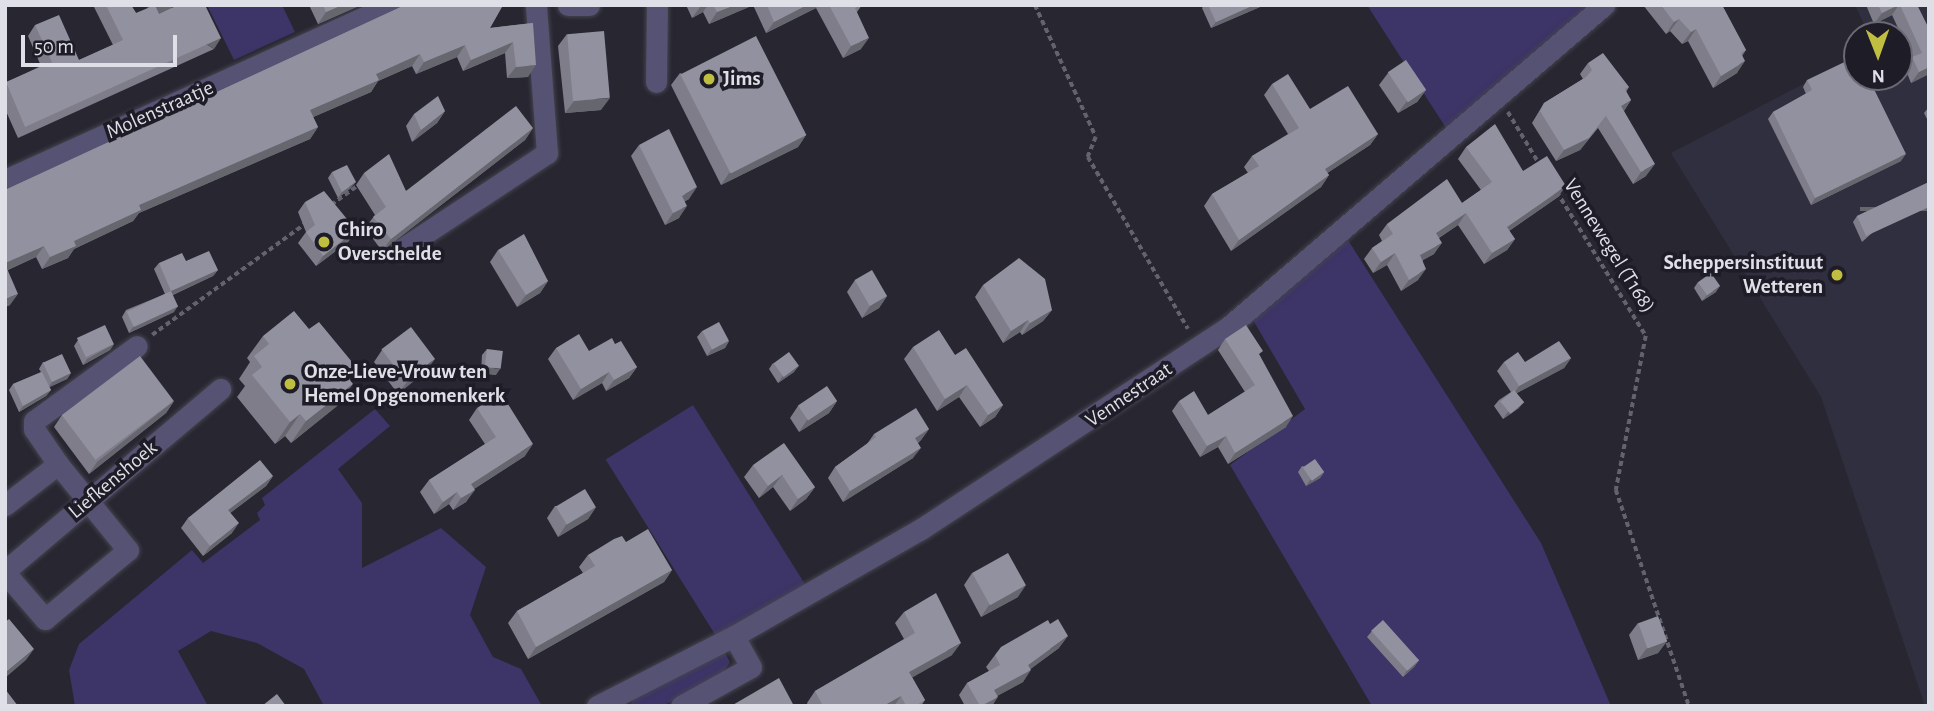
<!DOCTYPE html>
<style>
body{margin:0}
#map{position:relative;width:1934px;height:711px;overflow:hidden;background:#272631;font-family:"Alegreya Sans",sans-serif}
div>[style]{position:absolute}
.built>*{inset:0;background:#302f40}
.green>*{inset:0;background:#3d3467;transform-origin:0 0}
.path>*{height:3.5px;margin-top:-1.75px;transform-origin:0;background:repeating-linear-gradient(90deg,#63636d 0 5px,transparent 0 8.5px)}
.roads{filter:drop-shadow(0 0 2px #44444e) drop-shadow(0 0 2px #44444e)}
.minor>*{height:21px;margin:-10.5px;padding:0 10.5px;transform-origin:10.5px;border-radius:10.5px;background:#565273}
.wall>*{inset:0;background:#7e7d89}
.shaded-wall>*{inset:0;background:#66666f;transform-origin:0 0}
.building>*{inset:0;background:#92919f;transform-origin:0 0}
.dots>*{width:19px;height:19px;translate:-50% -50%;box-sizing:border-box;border:4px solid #1d1c27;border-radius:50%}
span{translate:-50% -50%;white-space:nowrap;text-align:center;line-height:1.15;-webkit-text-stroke:7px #1d1c27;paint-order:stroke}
.poi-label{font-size:21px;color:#dfdfe7;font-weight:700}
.left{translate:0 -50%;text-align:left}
.right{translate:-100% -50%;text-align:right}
.street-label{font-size:21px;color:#dfdfe7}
.frame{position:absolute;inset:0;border:7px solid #dfdfe7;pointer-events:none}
.north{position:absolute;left:1843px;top:21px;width:70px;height:70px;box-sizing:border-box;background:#1d1c27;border:2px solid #6b6a74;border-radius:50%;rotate:179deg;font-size:19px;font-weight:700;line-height:28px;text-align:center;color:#dfdfe7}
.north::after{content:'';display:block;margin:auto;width:24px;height:32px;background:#bfbe41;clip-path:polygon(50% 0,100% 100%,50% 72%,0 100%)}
.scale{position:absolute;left:21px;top:35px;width:156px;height:32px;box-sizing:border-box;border:4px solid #dfdfe7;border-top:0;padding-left:9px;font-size:21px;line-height:24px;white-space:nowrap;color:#dfdfe7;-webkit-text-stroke:5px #1d1c27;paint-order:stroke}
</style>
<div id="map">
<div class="built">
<div style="clip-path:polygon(1855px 5px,1929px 5px,1929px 706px,1925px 706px,1821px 397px,1671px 153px,1857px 56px,1857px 77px,1899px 77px,1899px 35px,1869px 35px)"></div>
</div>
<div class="green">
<div style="clip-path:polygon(207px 5px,282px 5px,295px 32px,234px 60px)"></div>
<div style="clip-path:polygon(1367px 5px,1591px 5px,1446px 128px)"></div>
<div style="clip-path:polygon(1346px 237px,1541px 543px,1611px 706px,1372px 706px,1230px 465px,1305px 409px,1253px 320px)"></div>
<div style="left:693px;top:405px;width:212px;height:103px;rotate:58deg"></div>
<div style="clip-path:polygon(375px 409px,390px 426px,338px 469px,362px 503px,362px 568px,441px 528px,486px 567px,470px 615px,493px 657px,521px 669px,542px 706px,324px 706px,304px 669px,257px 643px,211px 631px,178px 651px,208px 706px,75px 706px,69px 670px,79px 644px,192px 550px,203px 563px,260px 520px,257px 513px,265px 505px,262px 498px)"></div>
<div style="clip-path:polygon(725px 653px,730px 662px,723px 673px,663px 706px,631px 706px,632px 699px,705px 656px)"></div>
</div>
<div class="path">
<div style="left:1035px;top:5px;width:145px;rotate:65.2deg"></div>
<div style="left:1096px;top:137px;width:22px;rotate:112deg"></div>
<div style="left:1088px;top:157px;width:199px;rotate:59.8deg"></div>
<div style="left:1508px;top:112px;width:62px;rotate:58.9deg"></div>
<div style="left:1557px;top:192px;width:169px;rotate:58.3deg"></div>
<div style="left:1646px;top:336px;width:157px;rotate:101deg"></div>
<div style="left:1616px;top:490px;width:228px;rotate:71.3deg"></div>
<div style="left:331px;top:205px;width:34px;rotate:-36deg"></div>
<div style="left:152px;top:335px;width:189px;rotate:-36deg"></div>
</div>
<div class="roads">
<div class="minor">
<div style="left:568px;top:5px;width:21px"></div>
<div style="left:656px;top:82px;width:77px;rotate:-89.3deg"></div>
<div style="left:5px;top:180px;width:424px;rotate:-24.4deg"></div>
<div style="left:400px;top:250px;width:176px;rotate:-33.4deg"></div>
<div style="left:547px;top:153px;width:148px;rotate:-94.3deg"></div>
<div style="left:58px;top:464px;width:42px;rotate:-124.4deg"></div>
<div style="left:34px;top:429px;width:8px;rotate:-90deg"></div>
<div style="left:34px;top:421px;width:127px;rotate:-36.1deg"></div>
<div style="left:5px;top:505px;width:67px;rotate:-37.7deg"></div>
<div style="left:58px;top:464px;width:111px;rotate:50.9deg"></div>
<div style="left:128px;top:550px;width:108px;rotate:140.3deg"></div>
<div style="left:45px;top:619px;width:61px;rotate:-131deg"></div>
<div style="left:5px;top:571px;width:282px;rotate:-40.2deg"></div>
<div style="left:597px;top:706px;width:154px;rotate:-27.1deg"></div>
<div style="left:734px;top:636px;width:215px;rotate:-29.8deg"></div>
<div style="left:921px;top:529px;width:365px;rotate:-33.3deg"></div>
<div style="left:1226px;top:329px;width:498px;rotate:-40.6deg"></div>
<div style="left:681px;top:706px;width:80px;rotate:-29.1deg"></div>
<div style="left:751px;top:667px;width:35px;rotate:-119deg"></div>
</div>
</div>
<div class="wall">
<div style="clip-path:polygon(93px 5px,131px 5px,136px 13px,159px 14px,214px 49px,18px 138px,5px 109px,5px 83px,41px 66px,28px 36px,35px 25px,79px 60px,113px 45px)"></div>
<div style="clip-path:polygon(309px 5px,361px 5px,318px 24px)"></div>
<div style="clip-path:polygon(401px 5px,503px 5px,490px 28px,533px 23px,528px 77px,507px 78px,505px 53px,463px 71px,457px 57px,416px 74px,412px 66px,378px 81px,371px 92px,313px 117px,318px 127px,310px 139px,139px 213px,133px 221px,74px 249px,68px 258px,42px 269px,36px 257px,8px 270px,10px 305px,5px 307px,5px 190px,401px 7px)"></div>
<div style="clip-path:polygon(686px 5px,862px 5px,857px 12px,861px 49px,843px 58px,816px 8px,766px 33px,753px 5px,709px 24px,703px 12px,692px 18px)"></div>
<div style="clip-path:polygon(1204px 5px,1261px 5px,1260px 7px,1211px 28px,1202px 8px)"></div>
<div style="clip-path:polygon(1643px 5px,1722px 5px,1746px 50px,1742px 56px,1737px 73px,1713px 88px,1688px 41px,1682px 44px,1670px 31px,1666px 34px)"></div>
<div style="clip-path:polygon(1866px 5px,1917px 5px,1929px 29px,1929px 74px,1911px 83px,1905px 68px,1912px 58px,1892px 15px,1874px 24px)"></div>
<div style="clip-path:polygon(567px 34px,601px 110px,565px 113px,558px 46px)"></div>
<div style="clip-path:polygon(1588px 63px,1629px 87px,1626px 92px,1631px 100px,1624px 111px,1646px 176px,1633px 184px,1598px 128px,1580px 150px,1556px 161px,1532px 123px,1544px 103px,1583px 79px,1580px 74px)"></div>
<div style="clip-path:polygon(680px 73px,806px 135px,798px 147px,721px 185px,671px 85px)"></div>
<div style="clip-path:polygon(1388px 73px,1426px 90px,1417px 102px,1398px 113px,1379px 85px)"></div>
<div style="clip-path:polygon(1807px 80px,1870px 81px,1901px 161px,1811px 205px,1768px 119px,1773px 112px,1806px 94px,1803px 87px)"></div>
<div style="clip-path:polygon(1272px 84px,1310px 109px,1378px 134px,1370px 145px,1327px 173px,1329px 175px,1321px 187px,1231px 251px,1204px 206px,1212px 194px,1248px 173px,1244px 167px,1252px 156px,1288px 134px,1264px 95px)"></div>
<div style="clip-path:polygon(1929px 107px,1929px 123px,1924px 113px)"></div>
<div style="clip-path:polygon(445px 111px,437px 123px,412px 142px,406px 126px,414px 114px)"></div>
<div style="clip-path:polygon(533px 128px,525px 140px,382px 251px,365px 228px,375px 215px,356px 185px,364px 173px,406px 191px)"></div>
<div style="clip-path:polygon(639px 145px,689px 199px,685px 201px,679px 218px,665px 225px,631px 156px)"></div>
<div style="clip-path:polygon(1466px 147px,1523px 171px,1558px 197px,1509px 231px,1515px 239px,1507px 250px,1484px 264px,1458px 225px,1439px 238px,1434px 254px,1423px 260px,1418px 280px,1401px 291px,1387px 265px,1373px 273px,1364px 259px,1372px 248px,1382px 241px,1379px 235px,1387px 224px,1462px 203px,1481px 190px,1458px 159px)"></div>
<div style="clip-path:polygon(332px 172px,351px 188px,338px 198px,328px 178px)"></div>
<div style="clip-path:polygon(1929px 182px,1862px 242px,1853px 222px,1857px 216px)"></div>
<div style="clip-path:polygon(305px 202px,349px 241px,316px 266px,298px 243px,306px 232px,298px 212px)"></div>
<div style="clip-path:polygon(498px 250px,548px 281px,540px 293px,517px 307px,490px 262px)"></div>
<div style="clip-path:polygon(186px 261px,218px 270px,213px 276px,173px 295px,174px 312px,129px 333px,122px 317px,126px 310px,165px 294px,154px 269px,159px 263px)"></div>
<div style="clip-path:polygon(855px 280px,887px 296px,879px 308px,862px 318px,847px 292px)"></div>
<div style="clip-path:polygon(1698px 282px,1716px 292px,1702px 301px,1694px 288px)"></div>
<div style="clip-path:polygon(983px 285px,1052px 310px,1043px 321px,1022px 335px,1020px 332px,1003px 343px,975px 297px)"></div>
<div style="clip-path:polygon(309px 329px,349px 379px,337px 406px,291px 443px,285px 436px,275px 444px,237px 397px,245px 386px,239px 379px,250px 362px,247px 358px,263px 336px)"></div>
<div style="clip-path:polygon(702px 331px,729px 341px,725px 348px,707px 356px,697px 337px)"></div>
<div style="clip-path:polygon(1225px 339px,1260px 356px,1286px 427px,1228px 464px,1218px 447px,1200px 457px,1172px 411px,1179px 401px,1208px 415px,1245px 392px,1218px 350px)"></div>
<div style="clip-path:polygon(78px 340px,114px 344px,110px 350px,83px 365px,74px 346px)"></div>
<div style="clip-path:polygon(615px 344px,637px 367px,629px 378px,606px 391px,602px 383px,573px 400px,548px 359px,556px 348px,589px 351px)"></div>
<div style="clip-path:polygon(913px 347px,955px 355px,1003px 405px,995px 417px,980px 427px,959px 397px,937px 411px,904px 359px)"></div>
<div style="clip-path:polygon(487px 349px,496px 375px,481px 373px,482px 355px)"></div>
<div style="clip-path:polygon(382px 350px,427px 370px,398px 394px,374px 362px)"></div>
<div style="clip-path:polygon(1571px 358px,1564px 368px,1517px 393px,1519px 408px,1503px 419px,1494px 406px,1499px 400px,1511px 392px,1497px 371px,1504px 362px,1525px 362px)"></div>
<div style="clip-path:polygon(43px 362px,71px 373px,67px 379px,49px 387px,51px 390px,46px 396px,19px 412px,9px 390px,13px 384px,41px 372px,39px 369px)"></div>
<div style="clip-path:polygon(773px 363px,794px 372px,778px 383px,769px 369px)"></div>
<div style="clip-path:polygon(174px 401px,166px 413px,89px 474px,54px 427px,62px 415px)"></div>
<div style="clip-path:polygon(837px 401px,829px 413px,799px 432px,790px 418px,798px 406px)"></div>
<div style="clip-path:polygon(477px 408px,525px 456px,474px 489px,466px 502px,453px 510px,449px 504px,434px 514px,420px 492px,429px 480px,485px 444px,469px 420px)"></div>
<div style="clip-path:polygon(929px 429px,921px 440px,918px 443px,913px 458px,843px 502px,828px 478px,835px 467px,867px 444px,874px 434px)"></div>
<div style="clip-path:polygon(753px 465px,815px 487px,806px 499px,790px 511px,773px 487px,759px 498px,744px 477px)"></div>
<div style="clip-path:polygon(1302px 466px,1324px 472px,1320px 478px,1306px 486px,1298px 472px)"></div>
<div style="clip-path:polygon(273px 476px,266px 486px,230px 513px,232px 533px,203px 556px,181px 528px,188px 518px)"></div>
<div style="clip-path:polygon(555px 506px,596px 507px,588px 519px,558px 537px,547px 518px)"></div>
<div style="clip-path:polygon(626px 542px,672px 570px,664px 582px,528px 659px,508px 623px,517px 611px,583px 573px,579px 567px,588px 555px)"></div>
<div style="clip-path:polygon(972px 573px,1018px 597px,981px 617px,964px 585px)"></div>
<div style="clip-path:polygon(904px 612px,952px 655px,912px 677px,925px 700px,921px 706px,808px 706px,807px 703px,815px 691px,904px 639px,895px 623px)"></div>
<div style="clip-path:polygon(1638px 623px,1667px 641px,1658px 653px,1638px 660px,1629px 635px)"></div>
<div style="clip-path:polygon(1372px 631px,1419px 660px,1414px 667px,1403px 677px,1367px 637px)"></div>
<div style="clip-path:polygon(1059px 648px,1030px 669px,1023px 682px,997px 696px,992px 706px,965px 706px,959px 695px,967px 683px,989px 671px,986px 667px,995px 655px)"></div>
</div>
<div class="shaded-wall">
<div style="clip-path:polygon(342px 5px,361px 5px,318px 24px,326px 12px)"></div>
<div style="clip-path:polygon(703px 5px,708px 5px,703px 12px,692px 18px,700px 7px)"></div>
<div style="clip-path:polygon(735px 5px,754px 5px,709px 24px,717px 12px)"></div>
<div style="clip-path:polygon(807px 5px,818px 5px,816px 8px,766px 33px,774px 22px)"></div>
<div style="clip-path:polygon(1254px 5px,1261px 5px,1260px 7px,1211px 28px,1216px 22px)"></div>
<div style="clip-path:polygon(1899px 5px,1892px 15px,1874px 24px,1882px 13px)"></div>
<div style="clip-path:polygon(1679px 19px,1670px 31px,1666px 34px,1674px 22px)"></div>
<div style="clip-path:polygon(1696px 29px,1688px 41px,1682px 44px,1691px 32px)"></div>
<div style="left:221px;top:38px;width:13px;height:215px;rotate:122deg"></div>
<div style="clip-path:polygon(869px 38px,861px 49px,843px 58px,851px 46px)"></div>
<div style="clip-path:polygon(513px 42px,505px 53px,463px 71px,471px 60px)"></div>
<div style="clip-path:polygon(465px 45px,457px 57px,416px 74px,424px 62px)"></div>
<div style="clip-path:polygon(420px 54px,412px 66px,378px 81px,371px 92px,302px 122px,310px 110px,376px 74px)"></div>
<div style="clip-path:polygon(1745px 61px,1737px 73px,1713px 88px,1721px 76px)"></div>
<div style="clip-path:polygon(536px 65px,528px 77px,507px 78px,516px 67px)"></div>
<div style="clip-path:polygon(1929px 67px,1929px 74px,1911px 83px,1919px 72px)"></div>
<div style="clip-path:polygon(1426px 90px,1417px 102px,1398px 113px,1407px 101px)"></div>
<div style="clip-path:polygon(610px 98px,601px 110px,565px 113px,574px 101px)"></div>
<div style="clip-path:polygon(1631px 100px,1623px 112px,1621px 106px)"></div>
<div style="clip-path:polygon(445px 111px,437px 123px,412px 142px,421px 130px)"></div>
<div style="clip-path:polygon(1606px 116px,1580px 150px,1556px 161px,1564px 150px)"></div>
<div style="clip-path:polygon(318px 127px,310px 139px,139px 213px,133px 221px,74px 249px,68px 258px,42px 269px,50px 257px,74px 241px,139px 205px)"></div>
<div style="clip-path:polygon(533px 128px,525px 140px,382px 251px,391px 239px)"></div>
<div style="clip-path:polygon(1378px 134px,1370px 145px,1317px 180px,1325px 169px)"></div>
<div style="clip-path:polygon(806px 135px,798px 147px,721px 185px,729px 173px)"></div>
<div style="clip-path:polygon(1906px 154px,1901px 161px,1811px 205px,1815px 198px)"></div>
<div style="clip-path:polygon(1655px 164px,1646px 176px,1633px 184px,1641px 172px)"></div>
<div style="clip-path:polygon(1329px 175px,1321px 187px,1231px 251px,1239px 240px)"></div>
<div style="clip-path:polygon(356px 182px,351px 188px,338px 198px,342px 192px)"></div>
<div style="clip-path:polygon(1566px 186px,1558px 197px,1499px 238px,1507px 227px)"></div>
<div style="clip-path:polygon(697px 187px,689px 199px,674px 208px,682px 196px)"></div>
<div style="clip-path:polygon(687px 206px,679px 218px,665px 225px,673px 213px)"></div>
<div style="left:1929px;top:207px;width:4px;height:69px;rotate:90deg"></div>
<div style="clip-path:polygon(1466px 213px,1458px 225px,1428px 245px,1436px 233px)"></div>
<div style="clip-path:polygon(356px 230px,349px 241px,316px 266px,323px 256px)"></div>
<div style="clip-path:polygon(1515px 239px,1507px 250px,1484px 264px,1492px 253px)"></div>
<div style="clip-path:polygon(1442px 243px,1434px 254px,1412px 266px,1420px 255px)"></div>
<div style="clip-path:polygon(44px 246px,36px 257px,5px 271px,5px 263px)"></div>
<div style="clip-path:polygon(1395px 253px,1387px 265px,1373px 273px,1381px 262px)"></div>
<div style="clip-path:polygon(1426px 269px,1418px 280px,1401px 291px,1409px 280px)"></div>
<div style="clip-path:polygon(218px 270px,213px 276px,167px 297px,171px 291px)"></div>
<div style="clip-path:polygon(548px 281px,540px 293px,517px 307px,526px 295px)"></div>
<div style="clip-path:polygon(1720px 286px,1716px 292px,1702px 301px,1707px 295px)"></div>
<div style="clip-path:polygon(18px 294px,10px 305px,5px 307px,5px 299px)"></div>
<div style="clip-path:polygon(887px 296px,879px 308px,862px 318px,870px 306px)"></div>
<div style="clip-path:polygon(178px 306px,174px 312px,129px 333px,133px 327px)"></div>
<div style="clip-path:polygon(1052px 310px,1043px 321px,1022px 335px,1030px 323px)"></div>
<div style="clip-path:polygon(1028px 320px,1020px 332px,1003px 343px,1011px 331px)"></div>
<div style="clip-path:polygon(729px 341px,725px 348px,707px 356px,711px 350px)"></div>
<div style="clip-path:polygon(114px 344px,110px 350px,83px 365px,87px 359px)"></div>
<div style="clip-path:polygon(1571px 358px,1564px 368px,1513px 395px,1519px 386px)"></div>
<div style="clip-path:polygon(435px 359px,427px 370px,398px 394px,407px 382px)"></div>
<div style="clip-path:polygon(799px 366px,794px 372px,778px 383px,782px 377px)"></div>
<div style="clip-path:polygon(485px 367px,500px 369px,496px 375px,481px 373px)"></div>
<div style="clip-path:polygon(637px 367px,629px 378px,606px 391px,614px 380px)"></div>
<div style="clip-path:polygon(609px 372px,602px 383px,573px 400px,581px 389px)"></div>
<div style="clip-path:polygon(71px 373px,67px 379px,48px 388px,52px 382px)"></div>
<div style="clip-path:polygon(353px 384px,337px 406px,291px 443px,306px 421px)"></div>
<div style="clip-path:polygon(967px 385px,959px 397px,937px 411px,945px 399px)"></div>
<div style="clip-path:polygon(51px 390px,46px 396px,19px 412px,23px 406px)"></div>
<div style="clip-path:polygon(174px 401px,166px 413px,89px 474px,97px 462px)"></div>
<div style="clip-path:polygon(837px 401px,829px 413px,799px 432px,807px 420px)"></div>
<div style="clip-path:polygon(1524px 402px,1519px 408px,1503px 419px,1507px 413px)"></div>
<div style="clip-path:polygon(1003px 405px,995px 417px,980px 427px,988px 415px)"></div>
<div style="clip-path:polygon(300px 414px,285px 436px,275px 444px,290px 422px)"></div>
<div style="clip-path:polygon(1293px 416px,1286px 427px,1228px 464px,1235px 453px)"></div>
<div style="clip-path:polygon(929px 429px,921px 440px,907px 449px,915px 438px)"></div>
<div style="clip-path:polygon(1226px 436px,1218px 447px,1200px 457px,1207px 446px)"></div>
<div style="clip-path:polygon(533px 444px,525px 456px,463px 496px,471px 484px)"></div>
<div style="clip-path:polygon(921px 448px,913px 458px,843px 502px,850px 491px)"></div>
<div style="clip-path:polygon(1324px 472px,1320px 478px,1306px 486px,1310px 480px)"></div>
<div style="clip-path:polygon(782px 475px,773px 487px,759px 498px,768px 486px)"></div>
<div style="clip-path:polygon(273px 476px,266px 486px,221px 520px,228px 510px)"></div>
<div style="clip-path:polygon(815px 487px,806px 499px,790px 511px,798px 499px)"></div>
<div style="clip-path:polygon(475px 490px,466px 502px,453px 510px,461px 498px)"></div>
<div style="clip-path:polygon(457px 492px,449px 504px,434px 514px,443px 502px)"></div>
<div style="clip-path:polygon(596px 507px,588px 519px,558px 537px,566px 525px)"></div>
<div style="clip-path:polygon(239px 523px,232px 533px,203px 556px,210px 546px)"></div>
<div style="clip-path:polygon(672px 570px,664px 582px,528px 659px,536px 647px)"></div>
<div style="clip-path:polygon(1026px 585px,1018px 597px,981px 617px,989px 605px)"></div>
<div style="clip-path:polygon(1068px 636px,1059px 648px,1024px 674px,1031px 670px,1023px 682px,986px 702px,994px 690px)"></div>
<div style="clip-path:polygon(1667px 641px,1658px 653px,1638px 660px,1647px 648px)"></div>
<div style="clip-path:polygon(961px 643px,952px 655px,901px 684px,909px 672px)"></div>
<div style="clip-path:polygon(34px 649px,26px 660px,5px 678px,5px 673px)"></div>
<div style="clip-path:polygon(1419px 660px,1414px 667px,1403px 677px,1407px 670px)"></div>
<div style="clip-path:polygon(901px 696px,894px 706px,883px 706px)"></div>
<div style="clip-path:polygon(998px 697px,992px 706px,982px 706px)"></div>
</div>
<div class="building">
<div style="clip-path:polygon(106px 5px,131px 5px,136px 13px,155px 5px,159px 14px,178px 5px,192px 6px,205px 5px,221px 38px,25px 127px,6px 82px,52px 62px,35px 25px,59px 15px,79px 60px,123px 40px)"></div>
<div style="clip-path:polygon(323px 5px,342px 5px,326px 12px)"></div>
<div style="clip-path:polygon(405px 5px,503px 5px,490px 28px,533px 23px,536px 65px,516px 67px,513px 42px,471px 60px,465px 45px,424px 62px,420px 54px,376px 74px,379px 80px,310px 110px,318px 127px,139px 205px,141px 210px,74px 241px,76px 246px,50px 257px,44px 246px,5px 263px,5px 190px)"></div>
<div style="clip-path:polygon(713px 5px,735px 5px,717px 12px)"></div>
<div style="clip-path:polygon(767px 5px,807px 5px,774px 22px)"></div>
<div style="clip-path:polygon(829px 5px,860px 5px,855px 8px,869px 38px,851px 46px)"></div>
<div style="clip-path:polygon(1208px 5px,1254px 5px,1216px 22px)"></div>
<div style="clip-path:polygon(1661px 5px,1722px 5px,1746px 50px,1741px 53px,1745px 61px,1721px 76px,1696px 29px,1691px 32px,1679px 19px,1674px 22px)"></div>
<div style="clip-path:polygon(1878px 5px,1898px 5px,1882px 13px)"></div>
<div style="clip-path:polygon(1900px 5px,1917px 5px,1929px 29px,1929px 67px,1919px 72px,1912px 57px,1922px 53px)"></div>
<div style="left:604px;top:31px;width:67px;height:37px;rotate:85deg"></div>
<div style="left:756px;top:36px;width:111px;height:85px;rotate:63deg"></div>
<div style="clip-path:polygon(1603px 53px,1629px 87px,1625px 89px,1631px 100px,1621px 106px,1655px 164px,1641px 172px,1606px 116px,1589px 138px,1564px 150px,1540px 111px,1544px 103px,1586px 77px,1592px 70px,1588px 63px)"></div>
<div style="clip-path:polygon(1857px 56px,1857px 77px,1869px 77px,1868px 77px,1906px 154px,1815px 198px,1773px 112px,1812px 90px,1807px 80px)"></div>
<div style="left:1406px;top:60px;width:36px;height:22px;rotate:56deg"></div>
<div style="clip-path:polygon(1288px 74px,1310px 109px,1348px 86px,1378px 134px,1325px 169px,1329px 175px,1239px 240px,1212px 194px,1259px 166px,1252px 156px,1299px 128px,1272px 84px)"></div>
<div style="clip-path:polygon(438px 96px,445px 111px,421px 130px,414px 114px)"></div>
<div style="clip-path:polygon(516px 106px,533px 128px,391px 239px,373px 217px,386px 207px,364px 173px,389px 154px,406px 191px)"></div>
<div style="clip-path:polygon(1495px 124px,1523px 171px,1547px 156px,1566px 186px,1507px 227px,1515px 239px,1492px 253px,1466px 213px,1436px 233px,1442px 243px,1420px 255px,1426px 269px,1409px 280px,1395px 253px,1381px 262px,1372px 248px,1393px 234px,1387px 224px,1447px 179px,1462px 203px,1492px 182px,1466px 147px)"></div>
<div style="clip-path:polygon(669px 129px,697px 187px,682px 196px,687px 206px,673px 213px,639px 145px)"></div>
<div style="clip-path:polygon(347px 165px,356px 182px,342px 192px,332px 172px)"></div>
<div style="clip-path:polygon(1929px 182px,1929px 207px,1866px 236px,1857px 216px)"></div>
<div style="clip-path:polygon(324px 191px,356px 230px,323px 256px,306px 232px,315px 225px,305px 202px)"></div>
<div style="clip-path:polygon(524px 234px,548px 281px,526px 295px,498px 250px)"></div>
<div style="clip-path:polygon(209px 251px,218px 270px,171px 291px,159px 263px,182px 253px,186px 261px)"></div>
<div style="clip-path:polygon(1019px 258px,1045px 279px,1052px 310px,1030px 323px,1028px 320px,1011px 331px,983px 285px)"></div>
<div style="clip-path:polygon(5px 264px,18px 294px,5px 299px)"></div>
<div style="left:872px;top:270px;width:30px;height:20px;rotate:60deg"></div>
<div style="left:1711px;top:273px;width:16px;height:16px;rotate:55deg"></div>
<div style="left:171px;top:291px;width:17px;height:49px;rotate:65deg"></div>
<div style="clip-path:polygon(294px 311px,309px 329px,319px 322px,357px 368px,347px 376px,353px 384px,306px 421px,300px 414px,290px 422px,252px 375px,262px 367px,254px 356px,269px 344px,263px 336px)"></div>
<div style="left:719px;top:322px;width:21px;height:19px;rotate:62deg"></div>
<div style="left:105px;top:325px;width:21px;height:31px;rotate:65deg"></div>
<div style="clip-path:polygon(1246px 325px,1263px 351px,1259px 354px,1293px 416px,1235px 453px,1226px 436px,1207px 446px,1179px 401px,1194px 391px,1208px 415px,1255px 385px,1225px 339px)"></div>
<div style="left:411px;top:327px;width:40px;height:37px;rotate:53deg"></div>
<div style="clip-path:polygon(939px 330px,955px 355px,966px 348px,1003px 405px,988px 415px,967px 385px,945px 399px,913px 347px)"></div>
<div style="clip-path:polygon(579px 334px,589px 351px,612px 338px,615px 344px,621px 341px,637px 367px,614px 380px,609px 372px,581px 389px,556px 348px)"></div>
<div style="clip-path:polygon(1559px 341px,1571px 358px,1519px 386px,1504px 362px,1518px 352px,1525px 362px)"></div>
<div style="left:487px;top:349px;width:16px;height:18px;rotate:7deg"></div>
<div style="left:789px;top:352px;width:17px;height:19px;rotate:54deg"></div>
<div style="left:62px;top:354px;width:21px;height:21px;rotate:65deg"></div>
<div style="left:140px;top:356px;width:56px;height:98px;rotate:53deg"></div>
<div style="clip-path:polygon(42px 372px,51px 390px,23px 406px,13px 384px)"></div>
<div style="left:827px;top:386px;width:18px;height:35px;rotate:56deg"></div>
<div style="left:1514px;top:390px;width:16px;height:18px;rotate:50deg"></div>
<div style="clip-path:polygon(501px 393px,533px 444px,471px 484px,475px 490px,461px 498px,457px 492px,443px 502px,429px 480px,496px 437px,477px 408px)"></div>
<div style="clip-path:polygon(916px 408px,929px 429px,915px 438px,921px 448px,850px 491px,835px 467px,876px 437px,874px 434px)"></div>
<div style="clip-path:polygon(784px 443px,815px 487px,798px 499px,782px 475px,768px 486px,753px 465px)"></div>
<div style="left:1315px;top:459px;width:16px;height:15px;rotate:55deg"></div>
<div style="clip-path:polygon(260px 460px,273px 476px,228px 510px,239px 523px,210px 546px,188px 518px)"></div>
<div style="left:585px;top:489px;width:21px;height:34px;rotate:59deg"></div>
<div style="clip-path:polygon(648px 529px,672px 570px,536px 647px,517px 611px,595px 566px,588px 555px,614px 539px,622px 536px,626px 542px)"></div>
<div style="left:1008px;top:553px;width:37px;height:41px;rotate:61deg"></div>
<div style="clip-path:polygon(936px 593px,961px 643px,909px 672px,925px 700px,915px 706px,906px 706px,901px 696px,883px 706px,823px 706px,815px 691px,915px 633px,904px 612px)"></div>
<div style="left:1658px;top:616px;width:27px;height:21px;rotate:70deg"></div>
<div style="clip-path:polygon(9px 619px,34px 649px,5px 673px,5px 622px)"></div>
<div style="clip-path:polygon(1058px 619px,1068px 636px,1028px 665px,1031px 670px,994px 690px,998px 697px,980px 706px,967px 683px,1000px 665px,995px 655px,1001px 647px,1048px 620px,1050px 624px)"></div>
<div style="left:1383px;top:620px;width:54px;height:16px;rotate:48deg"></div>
<div style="clip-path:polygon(779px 678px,794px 706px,731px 706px)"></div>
<div style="clip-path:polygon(5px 689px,18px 706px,5px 706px)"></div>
<div style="clip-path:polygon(277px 694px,286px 706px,262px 706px)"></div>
</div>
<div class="dots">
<div style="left:709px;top:79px;background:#bfbe41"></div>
<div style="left:324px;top:242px;background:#bfbe41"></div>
<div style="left:1837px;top:275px;background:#bfbe41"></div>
<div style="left:290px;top:384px;background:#bfbe41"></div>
</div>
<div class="poi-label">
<span class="left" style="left:723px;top:79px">Jims</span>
<span class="left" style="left:338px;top:242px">Chiro<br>Overschelde</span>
<span class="right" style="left:1823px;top:275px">Scheppersinstituut<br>Wetteren</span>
<span class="left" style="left:304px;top:384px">Onze-Lieve-Vrouw ten<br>Hemel Opgenomenkerk</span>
</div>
<div class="street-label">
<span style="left:160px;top:110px;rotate:-24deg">Molenstraatje</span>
<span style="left:1609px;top:246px;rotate:58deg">Vennewegel (T168)</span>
<span style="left:1129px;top:395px;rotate:-34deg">Vennestraat</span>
<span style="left:113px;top:480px;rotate:-40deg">Liefkenshoek</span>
</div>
<div class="frame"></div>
<div class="north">N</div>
<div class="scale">50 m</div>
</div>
